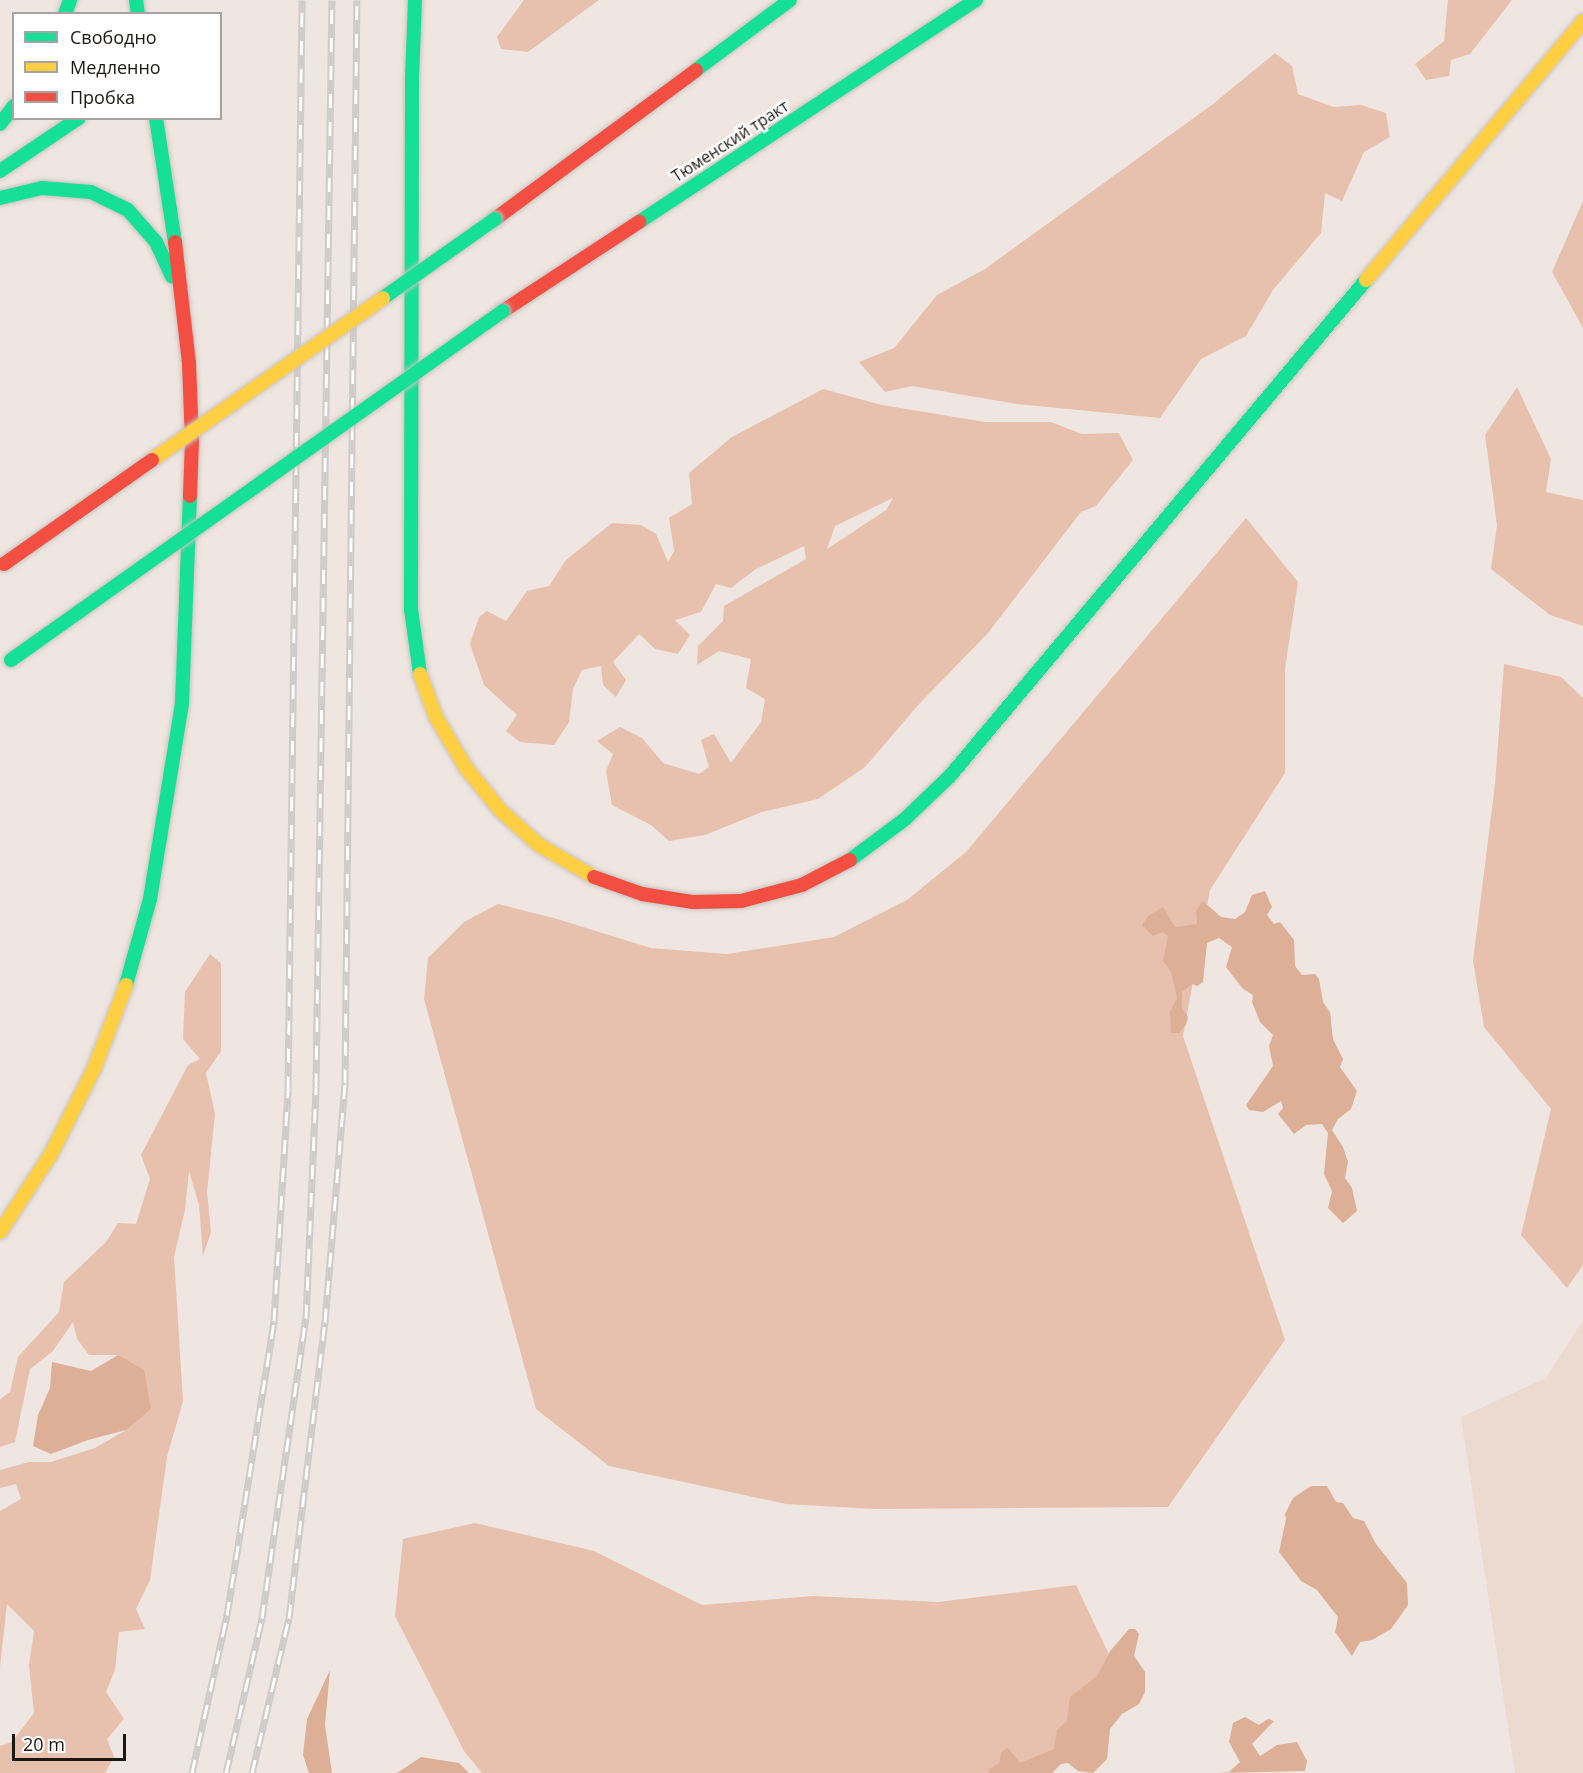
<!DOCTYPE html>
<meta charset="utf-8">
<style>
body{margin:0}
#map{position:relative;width:1583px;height:1773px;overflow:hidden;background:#efe6e1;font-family:"Open Sans",sans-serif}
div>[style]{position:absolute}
.built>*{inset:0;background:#ecdad1}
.forest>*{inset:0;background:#e7c1ad}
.water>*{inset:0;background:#ddaf97}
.roads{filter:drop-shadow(0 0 2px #cac3bf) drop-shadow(0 0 2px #cac3bf)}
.fast>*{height:14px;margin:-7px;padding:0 7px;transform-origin:7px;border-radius:7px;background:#16e098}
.slow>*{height:14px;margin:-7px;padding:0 7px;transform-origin:7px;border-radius:7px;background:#ffcf43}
.jam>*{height:14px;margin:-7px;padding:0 7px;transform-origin:7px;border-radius:7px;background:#f24e42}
.rail>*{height:7px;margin-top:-3.5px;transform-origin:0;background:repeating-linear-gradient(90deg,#fff 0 14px,#cecbc9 0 28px);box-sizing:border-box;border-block:2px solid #cecbc9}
.bridges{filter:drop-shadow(0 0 2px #cac3bf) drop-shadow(0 0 2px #cac3bf)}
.fast-bridge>*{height:14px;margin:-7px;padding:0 7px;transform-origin:7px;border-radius:7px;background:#16e098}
.slow-bridge>*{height:14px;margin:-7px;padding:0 7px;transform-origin:7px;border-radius:7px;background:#ffcf43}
.jam-bridge>*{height:14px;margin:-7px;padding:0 7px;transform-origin:7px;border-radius:7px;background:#f24e42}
span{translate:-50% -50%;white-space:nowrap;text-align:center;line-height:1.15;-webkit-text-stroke:4.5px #fff;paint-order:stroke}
.street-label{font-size:16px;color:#1d1714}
.legend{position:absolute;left:12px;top:12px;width:210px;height:108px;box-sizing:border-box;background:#fff;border:2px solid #a5a2a1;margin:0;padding:8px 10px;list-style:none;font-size:18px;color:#1d1714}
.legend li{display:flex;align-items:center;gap:12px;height:30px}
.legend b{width:30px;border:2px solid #a5a2a1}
.scale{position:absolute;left:12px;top:1734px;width:114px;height:27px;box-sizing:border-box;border:3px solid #1d1714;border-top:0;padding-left:8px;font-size:18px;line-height:21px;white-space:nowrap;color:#1d1714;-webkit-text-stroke:4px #fff;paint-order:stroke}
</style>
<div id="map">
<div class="built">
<div style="clip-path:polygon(1583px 1320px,1583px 1773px,1515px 1773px,1461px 1417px,1546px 1378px)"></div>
</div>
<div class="forest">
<div style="clip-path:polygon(524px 0,599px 0,528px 52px,501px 49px,497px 37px)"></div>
<div style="clip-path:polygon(1448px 0,1512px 0,1470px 54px,1451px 60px,1449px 76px,1426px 80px,1415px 64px,1444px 41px)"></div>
<div style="clip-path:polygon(1275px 53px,1292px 66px,1298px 94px,1334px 107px,1361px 105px,1386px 113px,1390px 137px,1364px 152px,1342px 201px,1325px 193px,1321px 233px,1273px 290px,1246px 336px,1201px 359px,1160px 418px,1017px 404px,912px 386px,885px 392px,859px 362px,894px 348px,937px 295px,985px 269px,1213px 104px)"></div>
<div style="clip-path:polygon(1583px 201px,1583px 328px,1552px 272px)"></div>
<div style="clip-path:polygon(1517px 387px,1551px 459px,1546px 492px,1583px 500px,1583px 626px,1550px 615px,1491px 569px,1497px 525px,1485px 435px)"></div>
<div style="clip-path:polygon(evenodd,823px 389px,882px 405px,985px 422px,1051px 422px,1082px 434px,1119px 433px,1133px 460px,1096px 506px,1081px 512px,988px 633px,920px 703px,865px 767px,818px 799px,762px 812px,705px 835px,669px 841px,651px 825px,612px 805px,606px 771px,613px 754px,597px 741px,620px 727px,642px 738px,663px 763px,699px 774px,709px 767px,701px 740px,714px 734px,731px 763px,761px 722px,765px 699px,746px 688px,751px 659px,719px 651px,697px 665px,698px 646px,723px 621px,724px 606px,806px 559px,804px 546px,756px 569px,731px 588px,716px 584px,701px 612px,675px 620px,690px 635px,678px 654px,655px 649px,639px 634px,613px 662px,626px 680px,616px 697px,603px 685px,601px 666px,582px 670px,573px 689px,569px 722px,554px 745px,520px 742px,506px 731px,517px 715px,484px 685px,470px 644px,479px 617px,487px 611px,506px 621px,527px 591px,549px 586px,566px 560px,612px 523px,641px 525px,656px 534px,668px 562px,674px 551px,669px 518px,692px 504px,689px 473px,732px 437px,823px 389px,893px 498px,886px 510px,827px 549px,835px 526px,893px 498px)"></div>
<div style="clip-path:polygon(1246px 518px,1298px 582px,1285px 669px,1285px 773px,1210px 890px,1183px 1036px,1285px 1340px,1168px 1507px,875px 1509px,786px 1504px,609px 1466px,536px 1409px,424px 999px,428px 958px,464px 922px,498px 904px,557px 919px,651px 948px,727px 954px,834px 937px,907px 900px,966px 852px)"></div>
<div style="clip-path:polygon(1504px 664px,1561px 677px,1583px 698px,1583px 1265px,1567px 1288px,1521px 1235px,1551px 1109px,1484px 1027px,1473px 961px,1495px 784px)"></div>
<div style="clip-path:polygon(210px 954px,221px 963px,221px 1051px,206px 1073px,215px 1114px,207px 1192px,211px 1232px,203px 1256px,199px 1205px,189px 1171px,185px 1210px,174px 1257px,183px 1401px,167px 1457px,150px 1580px,136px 1609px,145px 1629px,119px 1632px,115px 1670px,106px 1692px,124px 1719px,107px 1739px,114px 1757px,105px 1773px,0 1773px,0 1746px,12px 1742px,34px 1713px,29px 1665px,34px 1631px,7px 1604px,0 1667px,0 1511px,21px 1499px,16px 1484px,0 1488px,0 1470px,29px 1462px,51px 1462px,95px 1448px,126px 1430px,118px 1355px,89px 1355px,77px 1339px,73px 1322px,52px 1352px,30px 1369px,15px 1442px,0 1447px,0 1399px,10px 1392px,18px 1357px,59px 1312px,64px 1282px,106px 1242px,118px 1223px,136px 1224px,150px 1179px,141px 1155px,188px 1065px,200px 1059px,183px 1039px,185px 992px)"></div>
<div style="clip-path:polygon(475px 1523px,594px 1551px,702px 1605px,813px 1596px,938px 1602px,1076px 1585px,1114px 1665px,1047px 1773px,482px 1773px,464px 1751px,395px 1616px,403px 1539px)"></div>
</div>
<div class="water">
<div style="clip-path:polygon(1265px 891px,1272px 907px,1267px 915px,1274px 924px,1280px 922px,1294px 940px,1295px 966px,1302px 975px,1315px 974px,1319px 979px,1323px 1002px,1330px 1012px,1333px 1039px,1343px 1059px,1340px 1067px,1357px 1091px,1351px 1109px,1338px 1119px,1332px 1130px,1343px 1147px,1348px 1162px,1345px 1178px,1352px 1188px,1357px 1211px,1343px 1223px,1328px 1208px,1332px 1191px,1324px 1174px,1328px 1133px,1322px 1124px,1306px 1125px,1294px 1134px,1278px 1114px,1283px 1108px,1281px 1101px,1263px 1112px,1249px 1110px,1246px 1105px,1273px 1066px,1269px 1046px,1273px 1035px,1260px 1022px,1252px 1002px,1253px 995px,1243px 989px,1226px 967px,1232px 947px,1219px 938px,1207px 943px,1203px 982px,1197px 986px,1192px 984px,1182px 992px,1182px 1008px,1188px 1017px,1186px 1025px,1179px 1033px,1171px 1033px,1170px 1011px,1177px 998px,1171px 972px,1163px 961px,1168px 936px,1163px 932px,1153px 936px,1142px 925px,1148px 916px,1163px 907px,1175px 927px,1197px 924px,1196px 910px,1203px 901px,1221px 917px,1235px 919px,1245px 912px,1252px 895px)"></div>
<div style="clip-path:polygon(118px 1355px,144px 1370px,151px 1409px,126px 1430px,88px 1440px,51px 1454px,33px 1446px,38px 1415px,50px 1388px,52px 1362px,91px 1371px)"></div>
<div style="clip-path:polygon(1311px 1486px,1327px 1486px,1336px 1502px,1343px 1503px,1353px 1518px,1364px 1521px,1376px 1544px,1407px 1583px,1408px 1605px,1391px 1629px,1372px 1640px,1360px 1642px,1352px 1656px,1335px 1632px,1338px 1617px,1317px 1590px,1301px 1581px,1279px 1552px,1286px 1519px,1285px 1514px,1293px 1498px)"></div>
<div style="clip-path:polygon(1129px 1629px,1135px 1629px,1139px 1634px,1134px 1656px,1145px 1672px,1145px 1692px,1139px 1704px,1122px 1714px,1110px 1729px,1107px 1759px,1093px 1773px,1078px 1771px,1068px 1763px,1061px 1764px,1052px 1773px,989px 1773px,988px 1770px,999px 1763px,1001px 1753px,1007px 1747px,1020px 1763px,1054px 1749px,1057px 1730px,1067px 1721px,1070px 1697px,1097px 1676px,1111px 1650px)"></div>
<div style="clip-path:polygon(330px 1670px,325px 1725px,332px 1773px,309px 1773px,303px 1755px,307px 1719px)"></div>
<div style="clip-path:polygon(1245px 1717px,1259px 1725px,1268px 1719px,1274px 1721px,1252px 1744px,1260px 1756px,1277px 1745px,1297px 1742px,1307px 1761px,1305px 1771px,1218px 1773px,1229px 1772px,1240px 1762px,1229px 1742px,1233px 1723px)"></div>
<div style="clip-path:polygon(421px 1757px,459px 1763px,469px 1773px,397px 1773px)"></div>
</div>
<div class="roads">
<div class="fast">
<div style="left:136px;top:0;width:14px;rotate:82deg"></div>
<div style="left:415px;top:0;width:77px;rotate:92.2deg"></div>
<div style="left:412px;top:77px;width:532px;rotate:90.11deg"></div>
<div style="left:411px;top:609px;width:66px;rotate:82.1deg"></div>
<div style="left:65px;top:14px;width:15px;rotate:-70deg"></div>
<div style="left:696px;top:70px;width:117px;rotate:-36.7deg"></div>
<div style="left:156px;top:118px;width:125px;rotate:81.3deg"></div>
<div style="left:0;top:124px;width:23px;rotate:-52deg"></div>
<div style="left:0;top:171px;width:95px;rotate:-33.9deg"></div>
<div style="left:0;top:198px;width:43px;rotate:-13.4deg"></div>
<div style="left:42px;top:188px;width:49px;rotate:4.7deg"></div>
<div style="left:91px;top:192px;width:41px;rotate:25.9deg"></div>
<div style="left:128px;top:210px;width:43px;rotate:48.8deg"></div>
<div style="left:156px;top:242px;width:38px;rotate:65deg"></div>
<div style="left:639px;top:222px;width:404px;rotate:-33.4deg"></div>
<div style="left:850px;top:860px;width:69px;rotate:-36.7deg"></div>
<div style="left:905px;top:819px;width:62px;rotate:-43.7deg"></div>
<div style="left:950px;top:776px;width:647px;rotate:-50.01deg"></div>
<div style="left:126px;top:985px;width:89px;rotate:-74.4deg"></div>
<div style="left:150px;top:899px;width:199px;rotate:-80.7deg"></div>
<div style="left:182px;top:703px;width:207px;rotate:-87.8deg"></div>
</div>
<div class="slow">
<div style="left:1366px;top:280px;width:338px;rotate:-50deg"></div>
<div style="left:420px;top:674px;width:46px;rotate:69.6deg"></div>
<div style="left:436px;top:717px;width:59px;rotate:59.5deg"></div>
<div style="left:466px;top:768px;width:54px;rotate:51deg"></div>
<div style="left:500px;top:810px;width:52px;rotate:41.9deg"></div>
<div style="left:539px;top:845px;width:64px;rotate:30.2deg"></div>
<div style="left:0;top:1232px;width:93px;rotate:-56.8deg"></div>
<div style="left:51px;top:1154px;width:95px;rotate:-63.2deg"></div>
<div style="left:94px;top:1069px;width:90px;rotate:-69.1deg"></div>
</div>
<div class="jam">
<div style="left:495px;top:219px;width:250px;rotate:-36.5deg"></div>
<div style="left:175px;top:242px;width:122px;rotate:83.4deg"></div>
<div style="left:189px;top:363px;width:78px;rotate:87.8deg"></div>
<div style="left:192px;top:441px;width:55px;rotate:92.1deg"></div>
<div style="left:503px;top:311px;width:163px;rotate:-33.2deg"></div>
<div style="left:594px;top:877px;width:51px;rotate:19.5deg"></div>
<div style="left:642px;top:894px;width:52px;rotate:8.9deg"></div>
<div style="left:693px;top:902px;width:48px;rotate:-1.2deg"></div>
<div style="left:741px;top:901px;width:63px;rotate:-14.7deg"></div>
<div style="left:802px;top:885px;width:54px;rotate:-27.5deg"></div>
</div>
</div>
<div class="rail">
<div style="left:192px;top:1773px;width:162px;rotate:-77.5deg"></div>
<div style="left:227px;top:1615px;width:298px;rotate:-80.9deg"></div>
<div style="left:274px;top:1321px;width:231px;rotate:-86.5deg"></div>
<div style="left:288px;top:1090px;width:1090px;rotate:-89.26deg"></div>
<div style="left:226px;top:1773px;width:159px;rotate:-76.9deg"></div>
<div style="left:262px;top:1618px;width:303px;rotate:-81.7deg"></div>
<div style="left:306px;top:1318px;width:231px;rotate:-87.5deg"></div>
<div style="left:316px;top:1087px;width:1087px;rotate:-89.16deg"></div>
<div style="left:252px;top:1773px;width:159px;rotate:-76.6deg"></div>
<div style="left:289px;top:1618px;width:298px;rotate:-83.1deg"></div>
<div style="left:325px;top:1322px;width:240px;rotate:-85.2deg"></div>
<div style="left:345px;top:1083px;width:1083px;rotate:-89.37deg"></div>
</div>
<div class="bridges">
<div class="fast-bridge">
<div style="left:383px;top:298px;width:137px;rotate:-35.2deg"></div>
<div style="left:11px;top:660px;width:603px;rotate:-35.35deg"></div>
</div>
<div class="slow-bridge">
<div style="left:152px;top:460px;width:282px;rotate:-35deg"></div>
</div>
<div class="jam-bridge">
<div style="left:4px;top:564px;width:181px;rotate:-35.1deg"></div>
</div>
</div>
<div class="street-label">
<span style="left:730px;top:141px;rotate:-33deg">Тюменский тракт</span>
</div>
<ul class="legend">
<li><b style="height:8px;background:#16e098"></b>Свободно</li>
<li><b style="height:8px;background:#ffcf43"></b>Медленно</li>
<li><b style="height:8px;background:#f24e42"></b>Пробка</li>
</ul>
<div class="scale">20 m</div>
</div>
